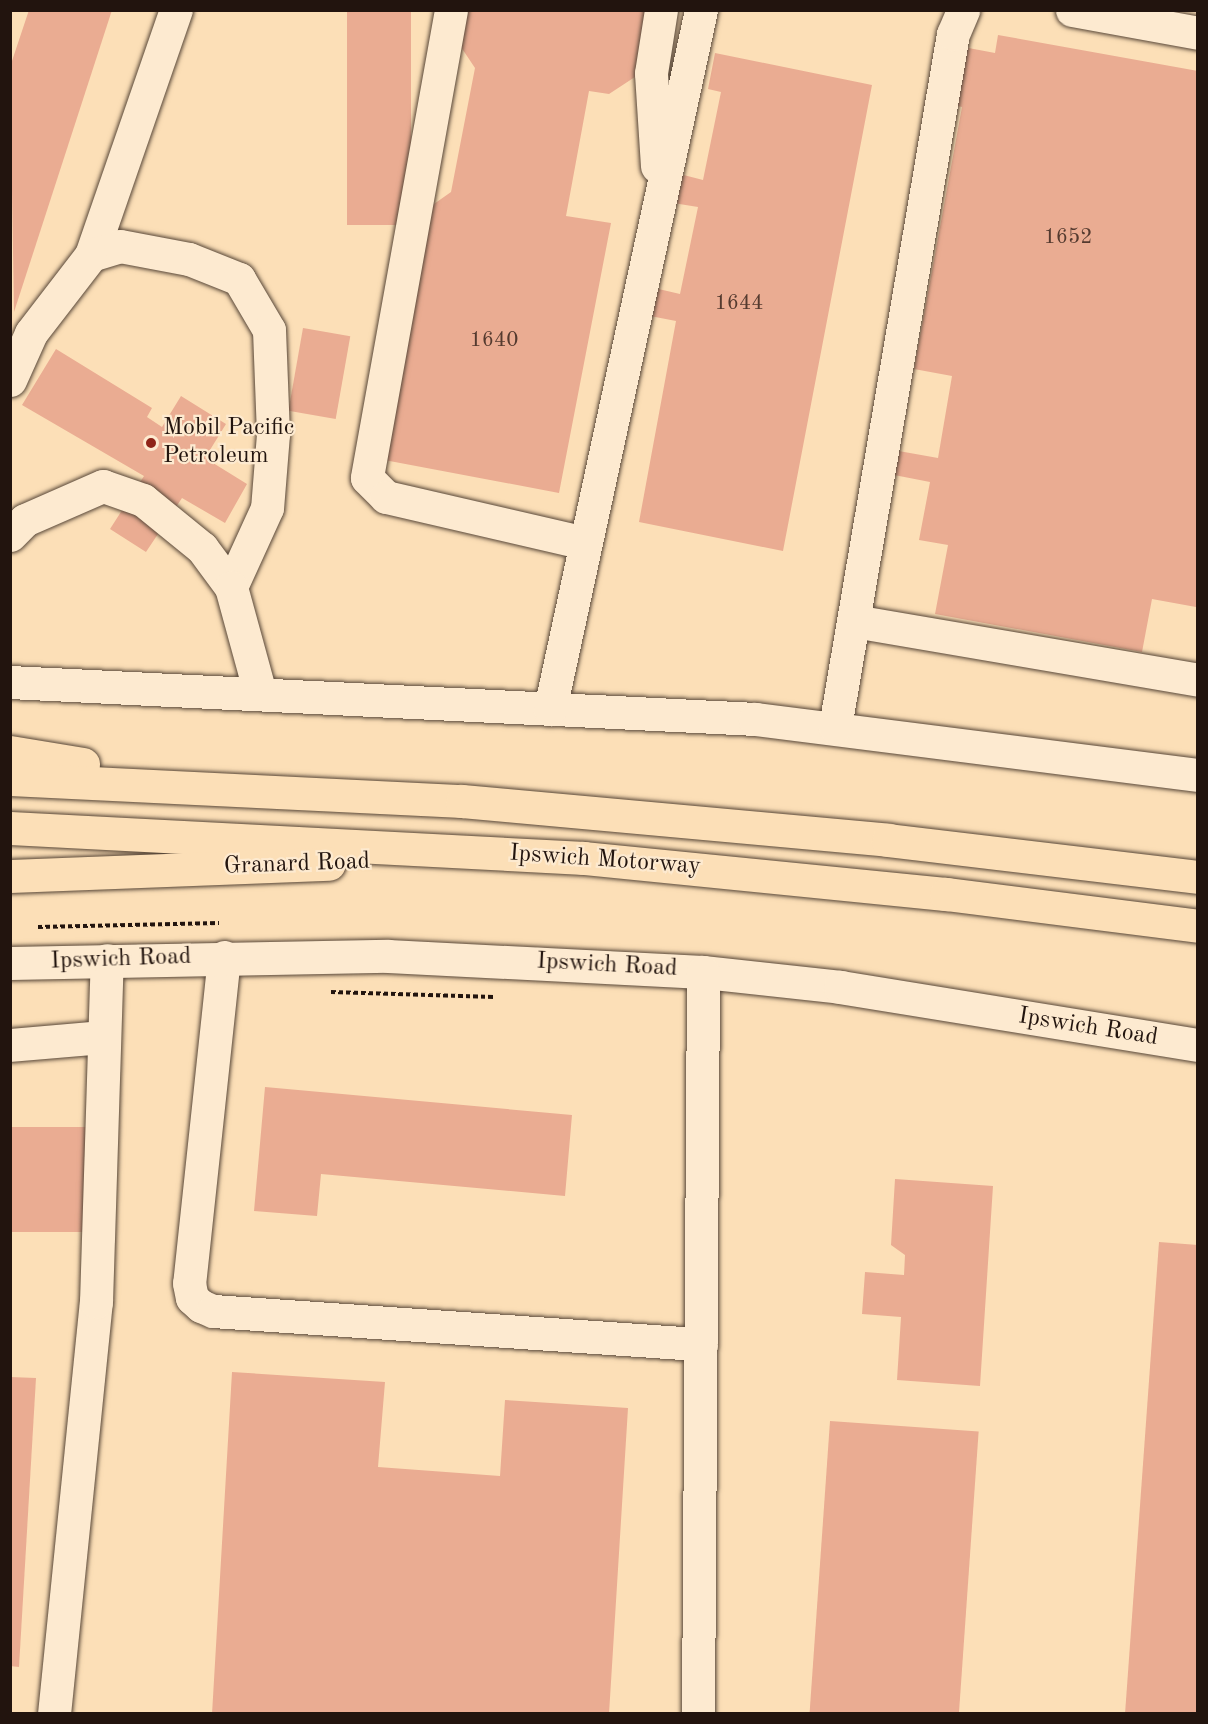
<!DOCTYPE html>
<style>
body{margin:0}
#map{position:relative;width:1208px;height:1724px;overflow:hidden;background:#fcdfb7;font-family:"Old Standard TT",serif}
div>[style]{position:absolute}
.building>*{inset:0;background:#eaac92;transform-origin:0 0}
.path>*{height:4px;margin-top:-2px;transform-origin:0;background:repeating-linear-gradient(90deg,#22140e 0 4.5px,transparent 0 7.5px)}
.roads{filter:drop-shadow(0 0 2px #584738) drop-shadow(0 0 2px #584738)}
.minor>*{height:33px;margin:-16.5px;padding:0 16.5px;transform-origin:16.5px;border-radius:16.5px;background:#fdead0}
.highway>*{height:33px;margin:-16.5px;padding:0 16.5px;transform-origin:16.5px;border-radius:16.5px;background:#fcdfb7}
.dots>*{width:16px;height:16px;translate:-50% -50%;box-sizing:border-box;border:3px solid #fdead0;border-radius:50%}
span{translate:-50% -50%;white-space:nowrap;text-align:center;line-height:1.15;-webkit-text-stroke:4.5px #fdead0;paint-order:stroke}
.number-label{font-size:21px;color:#543a2f}
.number-label span{-webkit-text-stroke-width:0}
.poi-label{font-size:24px;color:#22140e}
.left{translate:0 -50%;text-align:left}
.street-label{font-size:24px;color:#22140e}
.frame{position:absolute;inset:0;border:12px solid #22140e;pointer-events:none}
</style>
<div id="map">
<div class="building">
<div style="clip-path:polygon(29px 10px,112px 10px,14px 312px,10px 67px)"></div>
<div style="left:347px;top:10px;width:64px;height:215px"></div>
<div style="clip-path:polygon(463px 10px,650px 10px,638px 75px,609px 94px,589px 91px,566px 216px,611px 223px,559px 493px,379px 459px,424px 211px,451px 192px,475px 68px,457px 41px)"></div>
<div style="clip-path:polygon(998px 35px,1198px 71px,1198px 599px,1196px 607px,1152px 599px,1142px 652px,935px 614px,948px 545px,919px 540px,930px 482px,889px 474px,893px 450px,938px 458px,952px 376px,914px 369px,962px 107px,948px 104px,958px 46px,995px 53px)"></div>
<div style="clip-path:polygon(715px 53px,872px 85px,783px 551px,639px 522px,676px 321px,645px 315px,650px 287px,680px 294px,698px 207px,667px 202px,672px 172px,703px 180px,721px 92px,708px 89px)"></div>
<div style="left:303px;top:328px;width:48px;height:84px;rotate:10deg"></div>
<div style="clip-path:polygon(56px 349px,152px 408px,147px 417px,162px 427px,181px 396px,226px 424px,205px 458px,247px 484px,225px 523px,182px 498px,146px 552px,110px 529px,144px 476px,22px 405px)"></div>
<div style="clip-path:polygon(265px 1087px,572px 1115px,565px 1196px,321px 1174px,317px 1216px,254px 1211px)"></div>
<div style="left:10px;top:1127px;width:76px;height:105px"></div>
<div style="clip-path:polygon(895px 1179px,993px 1186px,980px 1386px,897px 1380px,901px 1317px,862px 1314px,865px 1272px,904px 1275px,905px 1255px,891px 1245px)"></div>
<div style="clip-path:polygon(1159px 1242px,1198px 1245px,1198px 1714px,1125px 1714px)"></div>
<div style="clip-path:polygon(232px 1372px,385px 1382px,378px 1467px,500px 1476px,505px 1400px,628px 1408px,609px 1714px,212px 1714px)"></div>
<div style="clip-path:polygon(10px 1377px,36px 1378px,19px 1667px,10px 1666px)"></div>
<div style="left:830px;top:1421px;width:149px;height:294px;rotate:4deg"></div>
</div>
<div class="path">
<div style="left:38px;top:927px;width:181px;rotate:-1.3deg"></div>
<div style="left:331px;top:992px;width:163px;rotate:1.8deg"></div>
</div>
<div class="roads">
<div class="minor">
<div style="left:451px;top:10px;width:475px;rotate:100.2deg"></div>
<div style="left:367px;top:478px;width:27px;rotate:45deg"></div>
<div style="left:386px;top:497px;width:204px;rotate:13deg"></div>
<div style="left:1072px;top:10px;width:128px;rotate:10.3deg"></div>
<div style="left:657px;top:166px;width:93px;rotate:-93.7deg"></div>
<div style="left:651px;top:73px;width:64px;rotate:-81deg"></div>
<div style="left:91px;top:255px;width:259px;rotate:-70.9deg"></div>
<div style="left:10px;top:380px;width:51px;rotate:-65.9deg"></div>
<div style="left:31px;top:333px;width:98px;rotate:-52.4deg"></div>
<div style="left:91px;top:255px;width:30px;rotate:-17deg"></div>
<div style="left:120px;top:246px;width:70px;rotate:10.7deg"></div>
<div style="left:189px;top:259px;width:54px;rotate:21.8deg"></div>
<div style="left:239px;top:279px;width:59px;rotate:59.5deg"></div>
<div style="left:269px;top:330px;width:104px;rotate:87.8deg"></div>
<div style="left:273px;top:434px;width:74px;rotate:94.6deg"></div>
<div style="left:267px;top:508px;width:87px;rotate:114.5deg"></div>
<div style="left:10px;top:535px;width:21px;rotate:-45deg"></div>
<div style="left:25px;top:520px;width:85px;rotate:-23.6deg"></div>
<div style="left:103px;top:486px;width:42px;rotate:19.3deg"></div>
<div style="left:143px;top:500px;width:76px;rotate:39.1deg"></div>
<div style="left:202px;top:548px;width:49px;rotate:53.4deg"></div>
<div style="left:231px;top:587px;width:110px;rotate:74.7deg"></div>
<div style="left:854px;top:621px;width:349px;rotate:9.7deg"></div>
<div style="left:10px;top:682px;width:746px;rotate:2.84deg"></div>
<div style="left:755px;top:719px;width:447px;rotate:7.2deg"></div>
<div style="left:550px;top:709px;width:715px;rotate:-77.81deg"></div>
<div style="left:835px;top:727px;width:703px;rotate:-80.34deg"></div>
<div style="left:953px;top:34px;width:26px;rotate:-67deg"></div>
<div style="left:224px;top:957px;width:328px;rotate:96.1deg"></div>
<div style="left:189px;top:1283px;width:15px;rotate:79deg"></div>
<div style="left:192px;top:1298px;width:12px;rotate:42deg"></div>
<div style="left:201px;top:1306px;width:13px;rotate:23deg"></div>
<div style="left:213px;top:1311px;width:489px;rotate:3.9deg"></div>
<div style="left:10px;top:963px;width:378px;rotate:-1.1deg"></div>
<div style="left:388px;top:956px;width:315px;rotate:2.9deg"></div>
<div style="left:703px;top:972px;width:138px;rotate:6.2deg"></div>
<div style="left:840px;top:987px;width:363px;rotate:9.2deg"></div>
<div style="left:10px;top:1045px;width:94px;rotate:-4.9deg"></div>
<div style="left:54px;top:1714px;width:414px;rotate:-84.2deg"></div>
<div style="left:96px;top:1302px;width:342px;rotate:-88.2deg"></div>
<div style="left:698px;top:1714px;width:742px;rotate:-89.61deg"></div>
</div>
<div class="highway">
<div style="left:10px;top:752px;width:74px;rotate:9.3deg"></div>
<div style="left:10px;top:779px;width:453px;rotate:2.8deg"></div>
<div style="left:462px;top:801px;width:428px;rotate:5.2deg"></div>
<div style="left:888px;top:840px;width:312px;rotate:6.8deg"></div>
<div style="left:10px;top:828px;width:575px;rotate:2.99deg"></div>
<div style="left:584px;top:858px;width:364px;rotate:5.7deg"></div>
<div style="left:946px;top:894px;width:254px;rotate:7.2deg"></div>
<div style="left:10px;top:876px;width:319px;rotate:-2.2deg"></div>
</div>
</div>
<div class="dots">
<div style="left:151px;top:443px;background:#8f2418"></div>
</div>
<div class="number-label">
<span style="left:1068px;top:238px">1652</span>
<span style="left:739px;top:304px">1644</span>
<span style="left:494px;top:341px">1640</span>
</div>
<div class="poi-label">
<span class="left" style="left:163px;top:443px">Mobil Pacific<br>Petroleum</span>
</div>
<div class="street-label">
<span style="left:605px;top:861px;rotate:4deg">Ipswich Motorway</span>
<span style="left:297px;top:865px;rotate:-2deg">Granard Road</span>
<span style="left:121px;top:960px;rotate:-2deg">Ipswich Road</span>
<span style="left:607px;top:966px;rotate:3deg">Ipswich Road</span>
<span style="left:1088px;top:1028px;rotate:9deg">Ipswich Road</span>
</div>
<div class="frame"></div>
</div>
